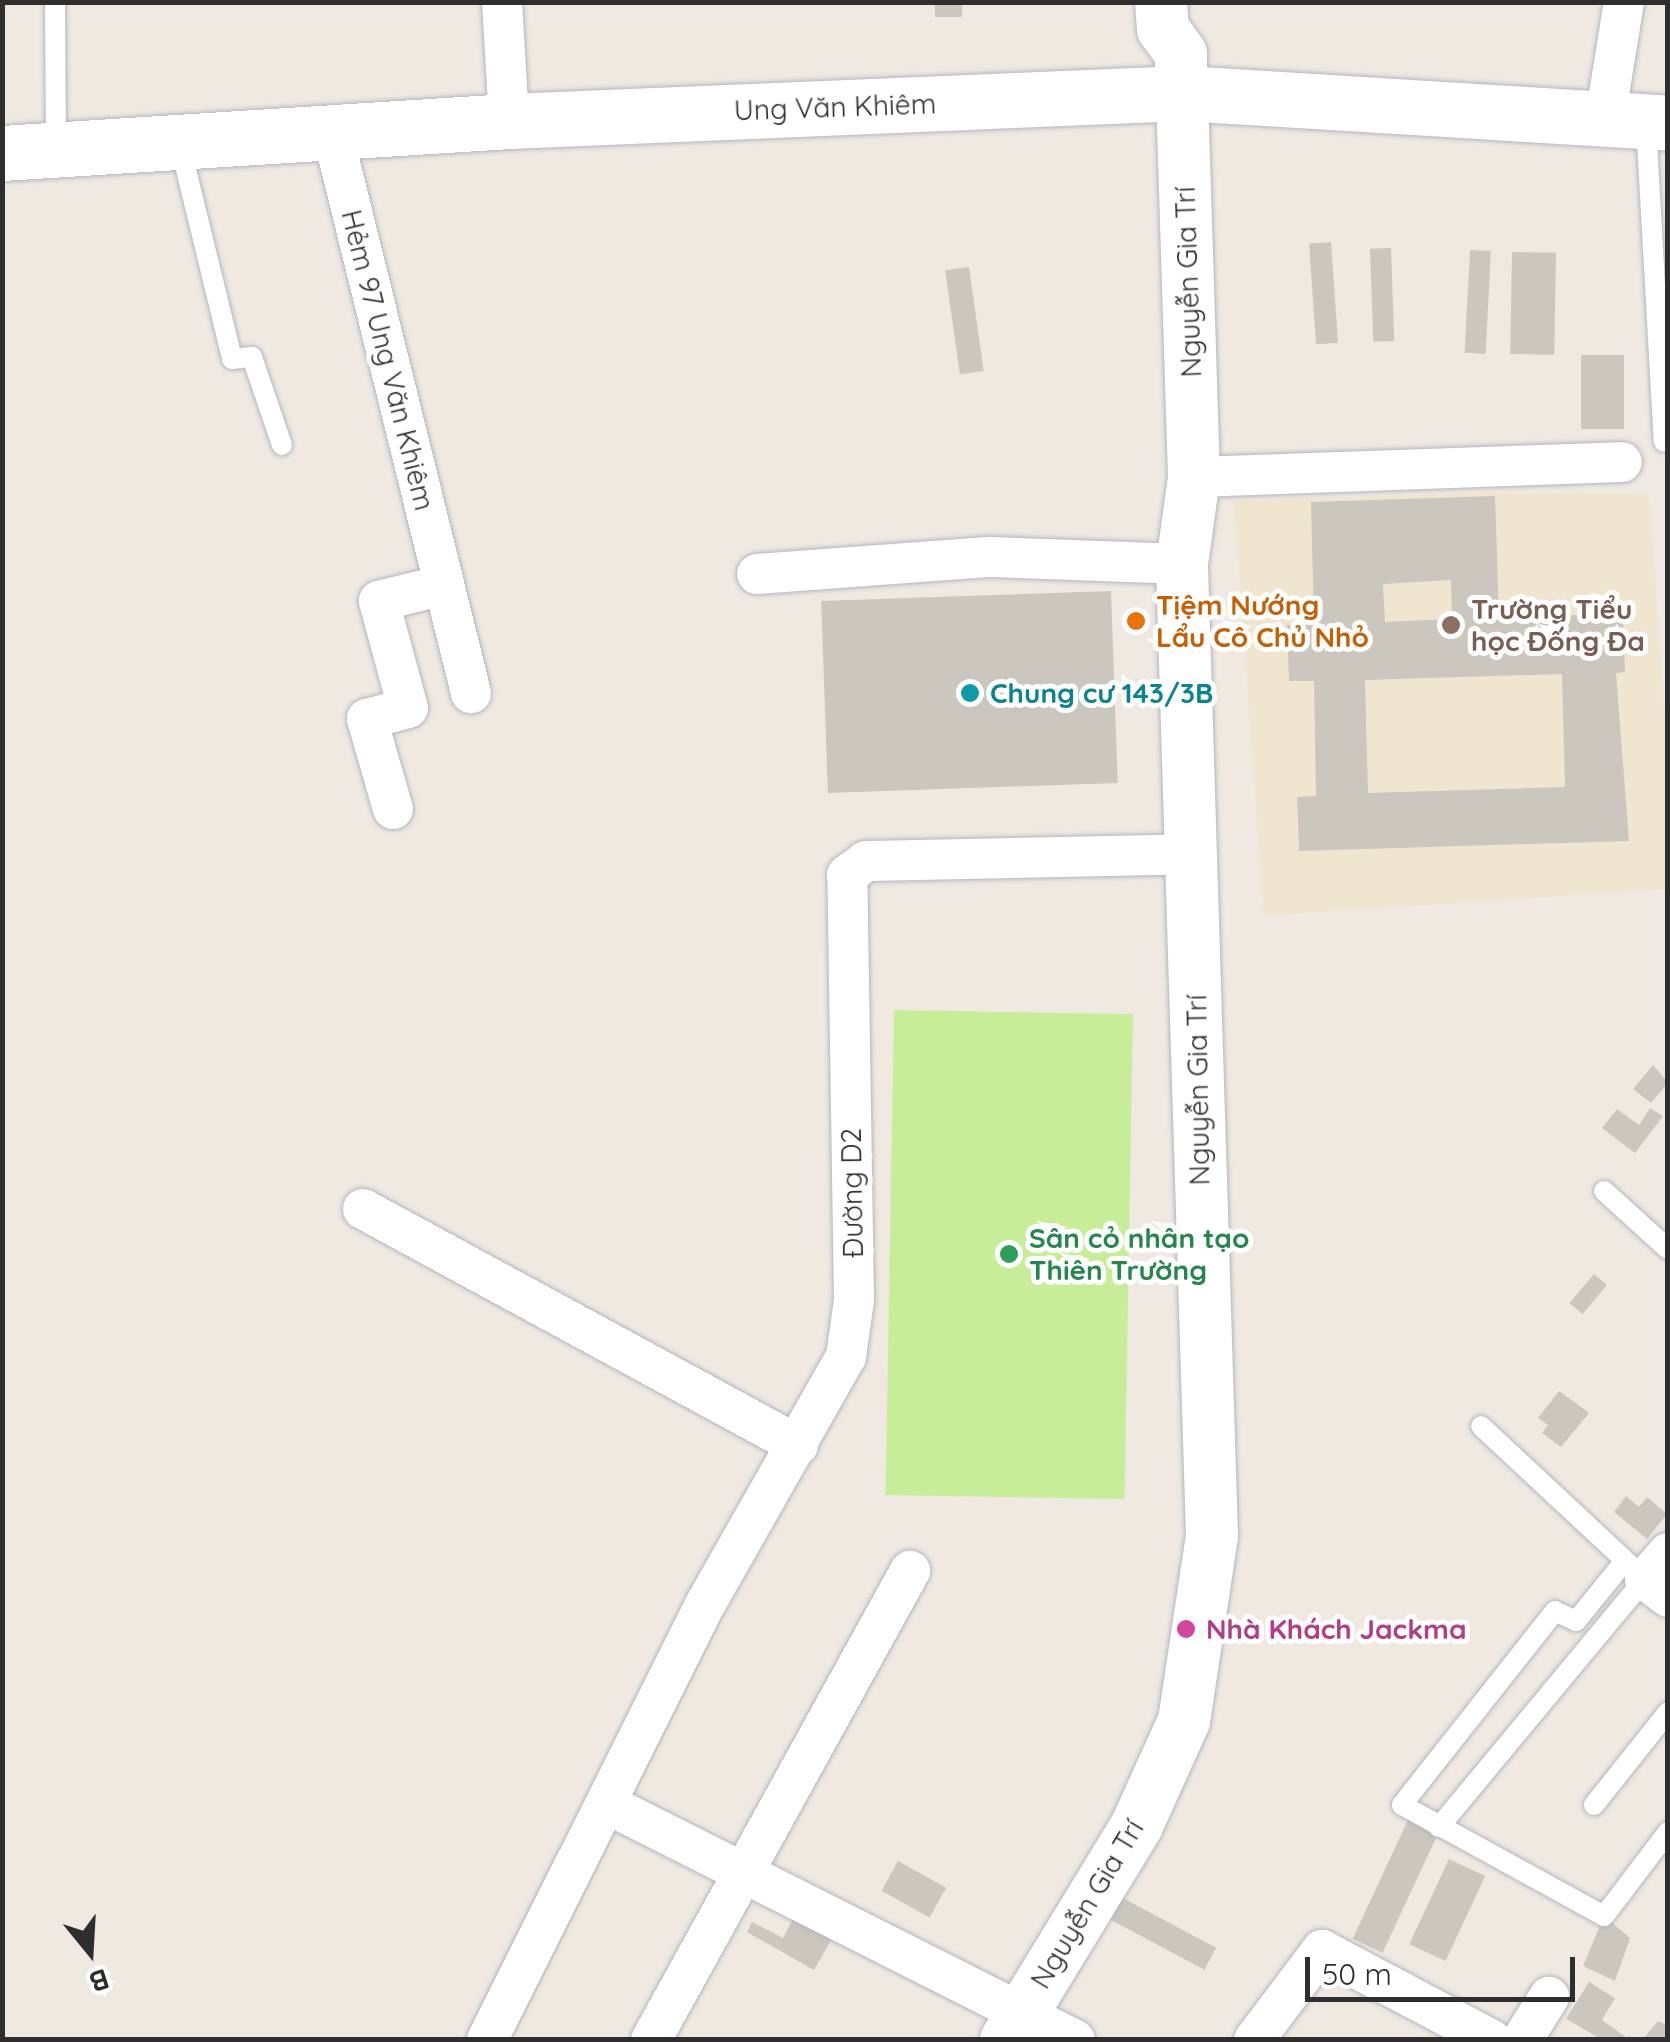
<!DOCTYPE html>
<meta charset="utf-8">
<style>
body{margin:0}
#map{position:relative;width:1670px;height:2042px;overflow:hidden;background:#efe9e1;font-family:Quicksand,sans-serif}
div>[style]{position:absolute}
.education>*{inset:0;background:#f0e6d0}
.pitch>*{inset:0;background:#c8ed99;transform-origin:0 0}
.building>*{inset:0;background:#cbc7bf;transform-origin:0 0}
.roads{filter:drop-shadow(0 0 2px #b4b6c1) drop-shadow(0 0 2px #b4b6c1)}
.service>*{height:20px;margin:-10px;padding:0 10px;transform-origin:10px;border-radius:10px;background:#fff}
.minor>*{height:40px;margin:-20px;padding:0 20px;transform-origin:20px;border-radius:20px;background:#fff}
.tertiary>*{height:52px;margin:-26px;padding:0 26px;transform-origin:26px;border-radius:26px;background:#fff}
.secondary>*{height:55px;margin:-27.5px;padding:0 27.5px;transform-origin:27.5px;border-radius:27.5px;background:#fff}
.dots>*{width:28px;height:28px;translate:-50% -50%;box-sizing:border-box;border:5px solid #fff;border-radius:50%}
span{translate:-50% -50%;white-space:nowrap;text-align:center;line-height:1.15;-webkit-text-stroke:10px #fff;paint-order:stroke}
.street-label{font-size:28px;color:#2e2e2e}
.food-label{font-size:28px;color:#c56008;font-weight:700}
.left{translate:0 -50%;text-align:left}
.education-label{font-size:28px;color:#785e54;font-weight:700}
.culture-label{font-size:28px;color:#0d838f;font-weight:700}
.leisure-label{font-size:28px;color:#27864d;font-weight:700}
.hotel-label{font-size:28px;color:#b23c85;font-weight:700}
.frame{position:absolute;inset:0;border:5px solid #2e2e2e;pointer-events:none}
.north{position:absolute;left:40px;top:1902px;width:100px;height:100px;-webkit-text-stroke:8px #fff;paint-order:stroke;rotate:162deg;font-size:28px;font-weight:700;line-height:40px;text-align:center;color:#2e2e2e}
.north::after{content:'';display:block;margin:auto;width:35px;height:45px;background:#2e2e2e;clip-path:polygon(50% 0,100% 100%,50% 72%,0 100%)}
.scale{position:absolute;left:1305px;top:1957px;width:270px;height:45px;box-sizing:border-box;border:5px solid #2e2e2e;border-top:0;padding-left:12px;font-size:30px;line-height:35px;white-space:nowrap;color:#2e2e2e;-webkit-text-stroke:8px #fff;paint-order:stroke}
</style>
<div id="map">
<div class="education">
<div style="clip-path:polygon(1495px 493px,1649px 494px,1667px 749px,1667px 889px,1264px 916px,1234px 501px)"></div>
</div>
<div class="pitch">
<div style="left:894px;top:1010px;width:239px;height:485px;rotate:1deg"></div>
</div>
<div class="building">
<div style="left:935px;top:2px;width:27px;height:15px"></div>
<div style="left:1331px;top:242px;width:101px;height:22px;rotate:86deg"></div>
<div style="left:1391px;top:248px;width:93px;height:21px;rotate:88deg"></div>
<div style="left:1470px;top:250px;width:21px;height:103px;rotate:3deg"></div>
<div style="left:1512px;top:252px;width:44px;height:102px;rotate:1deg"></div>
<div style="left:969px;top:267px;width:105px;height:24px;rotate:82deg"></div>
<div style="left:1581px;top:355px;width:43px;height:74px"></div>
<div style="clip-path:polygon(evenodd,1495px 496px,1499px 617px,1623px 614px,1625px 672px,1616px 673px,1629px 841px,1299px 851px,1297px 797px,1316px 796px,1314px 681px,1289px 681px,1287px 625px,1314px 624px,1311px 502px,1495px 496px,1451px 580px,1452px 619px,1385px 622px,1383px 584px,1451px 580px,1495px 496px,1562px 674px,1565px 787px,1368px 793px,1365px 680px,1562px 674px)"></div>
<div style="left:1111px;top:591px;width:192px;height:290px;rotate:88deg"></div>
<div style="clip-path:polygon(1653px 1065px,1668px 1083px,1651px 1103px,1633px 1089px)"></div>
<div style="clip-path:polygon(1650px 1108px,1663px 1116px,1635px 1153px,1602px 1128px,1617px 1109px,1639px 1125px)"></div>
<div style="left:1594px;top:1274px;width:17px;height:38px;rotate:40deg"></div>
<div style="clip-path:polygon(1559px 1391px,1589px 1413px,1561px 1447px,1542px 1433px,1548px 1425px,1538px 1418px)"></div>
<div style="clip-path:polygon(1626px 1496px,1639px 1507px,1647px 1497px,1667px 1514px,1647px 1539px,1614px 1512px)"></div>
<div style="left:1408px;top:1820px;width:33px;height:131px;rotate:25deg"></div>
<div style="left:1449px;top:1859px;width:40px;height:94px;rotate:25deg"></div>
<div style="left:898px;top:1861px;width:55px;height:34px;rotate:29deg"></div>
<div style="left:1119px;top:1896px;width:110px;height:25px;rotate:28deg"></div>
<div style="clip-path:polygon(797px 1912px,835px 1933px,814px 1970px,747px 1932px,752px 1922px,783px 1938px)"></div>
<div style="clip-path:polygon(1604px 1916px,1630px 1938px,1615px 1981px,1583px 1966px)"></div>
<div style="clip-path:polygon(1589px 1982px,1615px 1998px,1602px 2020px,1630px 2040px,1603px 2040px,1566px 2019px)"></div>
<div style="clip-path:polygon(1658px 2021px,1668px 2026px,1668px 2040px,1642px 2040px)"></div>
</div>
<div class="roads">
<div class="service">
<div style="left:55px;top:2px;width:145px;rotate:89.6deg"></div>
<div style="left:1646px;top:124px;width:318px;rotate:86.8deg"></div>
<div style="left:180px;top:145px;width:220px;rotate:76.3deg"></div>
<div style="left:232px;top:359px;width:20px;rotate:-6deg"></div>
<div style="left:252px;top:357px;width:93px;rotate:71.2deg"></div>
<div style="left:1604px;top:1191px;width:86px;rotate:42.2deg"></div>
<div style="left:1624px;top:1562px;width:76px;rotate:129.1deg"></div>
<div style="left:1576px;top:1621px;width:23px;rotate:-155deg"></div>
<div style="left:1555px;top:1611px;width:247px;rotate:128.3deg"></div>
<div style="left:1402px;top:1805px;width:230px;rotate:28.8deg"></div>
<div style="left:1604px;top:1916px;width:106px;rotate:-52.7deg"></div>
<div style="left:1594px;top:1805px;width:119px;rotate:-51.5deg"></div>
<div style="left:1439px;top:1827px;width:322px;rotate:-50.3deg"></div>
<div style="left:1645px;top:1579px;width:224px;rotate:-137deg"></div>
</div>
<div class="minor">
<div style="left:502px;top:2px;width:119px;rotate:86.6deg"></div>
<div style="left:1605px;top:119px;width:119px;rotate:-80.8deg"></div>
<div style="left:333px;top:135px;width:575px;rotate:76.11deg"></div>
<div style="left:1194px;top:477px;width:428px;rotate:-2deg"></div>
<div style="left:757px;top:574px;width:235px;rotate:-4.2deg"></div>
<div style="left:991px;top:557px;width:191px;rotate:2.1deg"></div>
<div style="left:393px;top:809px;width:94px;rotate:-106.1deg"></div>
<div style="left:367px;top:719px;width:42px;rotate:-15deg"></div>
<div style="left:408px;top:708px;width:111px;rotate:-105.2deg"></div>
<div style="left:379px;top:601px;width:66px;rotate:-14deg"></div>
<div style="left:363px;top:1209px;width:495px;rotate:28.5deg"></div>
<div style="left:1668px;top:1553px;width:35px;rotate:131deg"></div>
<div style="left:1645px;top:1579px;width:29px;rotate:38deg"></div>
<div style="left:607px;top:1804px;width:524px;rotate:26.76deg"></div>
<div style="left:487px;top:2040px;width:489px;rotate:-63.4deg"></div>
<div style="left:706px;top:1603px;width:283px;rotate:-60.4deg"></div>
<div style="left:846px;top:1357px;width:58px;rotate:-82deg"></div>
<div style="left:854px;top:1300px;width:425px;rotate:-90.9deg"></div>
<div style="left:847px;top:875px;width:24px;rotate:-36deg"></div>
<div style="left:866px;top:861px;width:329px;rotate:-1.2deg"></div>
<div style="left:651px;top:2040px;width:536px;rotate:-61.09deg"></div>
<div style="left:1254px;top:2040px;width:113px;rotate:-52.9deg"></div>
<div style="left:1322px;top:1950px;width:192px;rotate:27.9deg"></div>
<div style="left:1522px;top:2040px;width:51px;rotate:-57.9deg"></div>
</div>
<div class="tertiary">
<div style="left:1161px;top:2px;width:27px;rotate:86deg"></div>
<div style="left:1163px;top:29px;width:31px;rotate:54deg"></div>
<div style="left:1006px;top:2040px;width:252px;rotate:-58.6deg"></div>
<div style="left:1137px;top:1825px;width:114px;rotate:-65.7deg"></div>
<div style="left:1184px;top:1721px;width:187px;rotate:-81.4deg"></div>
<div style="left:1212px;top:1536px;width:972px;rotate:-91.77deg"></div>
<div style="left:1182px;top:564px;width:88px;rotate:-82.1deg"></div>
<div style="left:1194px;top:477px;width:423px;rotate:-91.8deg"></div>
</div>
<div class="secondary">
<div style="left:2px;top:153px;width:508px;rotate:-3.61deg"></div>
<div style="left:509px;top:121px;width:675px;rotate:-2.38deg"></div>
<div style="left:1183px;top:93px;width:486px;rotate:3.5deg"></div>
</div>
</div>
<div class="dots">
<div style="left:1136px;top:621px;background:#e8710a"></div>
<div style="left:1451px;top:625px;background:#8d6e63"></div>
<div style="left:970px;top:693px;background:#0f9aa8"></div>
<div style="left:1009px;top:1254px;background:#2e9e5b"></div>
<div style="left:1186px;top:1629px;background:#d1479c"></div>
</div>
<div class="street-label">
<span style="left:835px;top:107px;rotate:-2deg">Ung Văn Khiêm</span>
<span style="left:1188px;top:282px;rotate:-92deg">Nguyễn Gia Trí</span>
<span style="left:388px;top:360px;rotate:76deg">Hẻm 97 Ung Văn Khiêm</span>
<span style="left:1198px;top:1090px;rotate:-91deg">Nguyễn Gia Trí</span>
<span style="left:852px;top:1193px;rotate:-91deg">Đường D2</span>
<span style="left:1087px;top:1904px;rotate:-59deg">Nguyễn Gia Trí</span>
</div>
<div class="food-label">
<span class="left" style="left:1156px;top:621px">Tịệm Nướng<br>Lẩu Cô Chủ Nhỏ</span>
</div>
<div class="education-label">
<span class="left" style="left:1471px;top:625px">Trường Tiểu<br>học Đống Đa</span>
</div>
<div class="culture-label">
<span class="left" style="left:990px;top:693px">Chung cư 143/3B</span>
</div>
<div class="leisure-label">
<span class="left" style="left:1029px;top:1254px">Sân cỏ nhân tạo<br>Thiên Trường</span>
</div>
<div class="hotel-label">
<span class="left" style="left:1206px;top:1629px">Nhà Khách Jackma</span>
</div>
<div class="frame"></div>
<div class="north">B</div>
<div class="scale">50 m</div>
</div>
